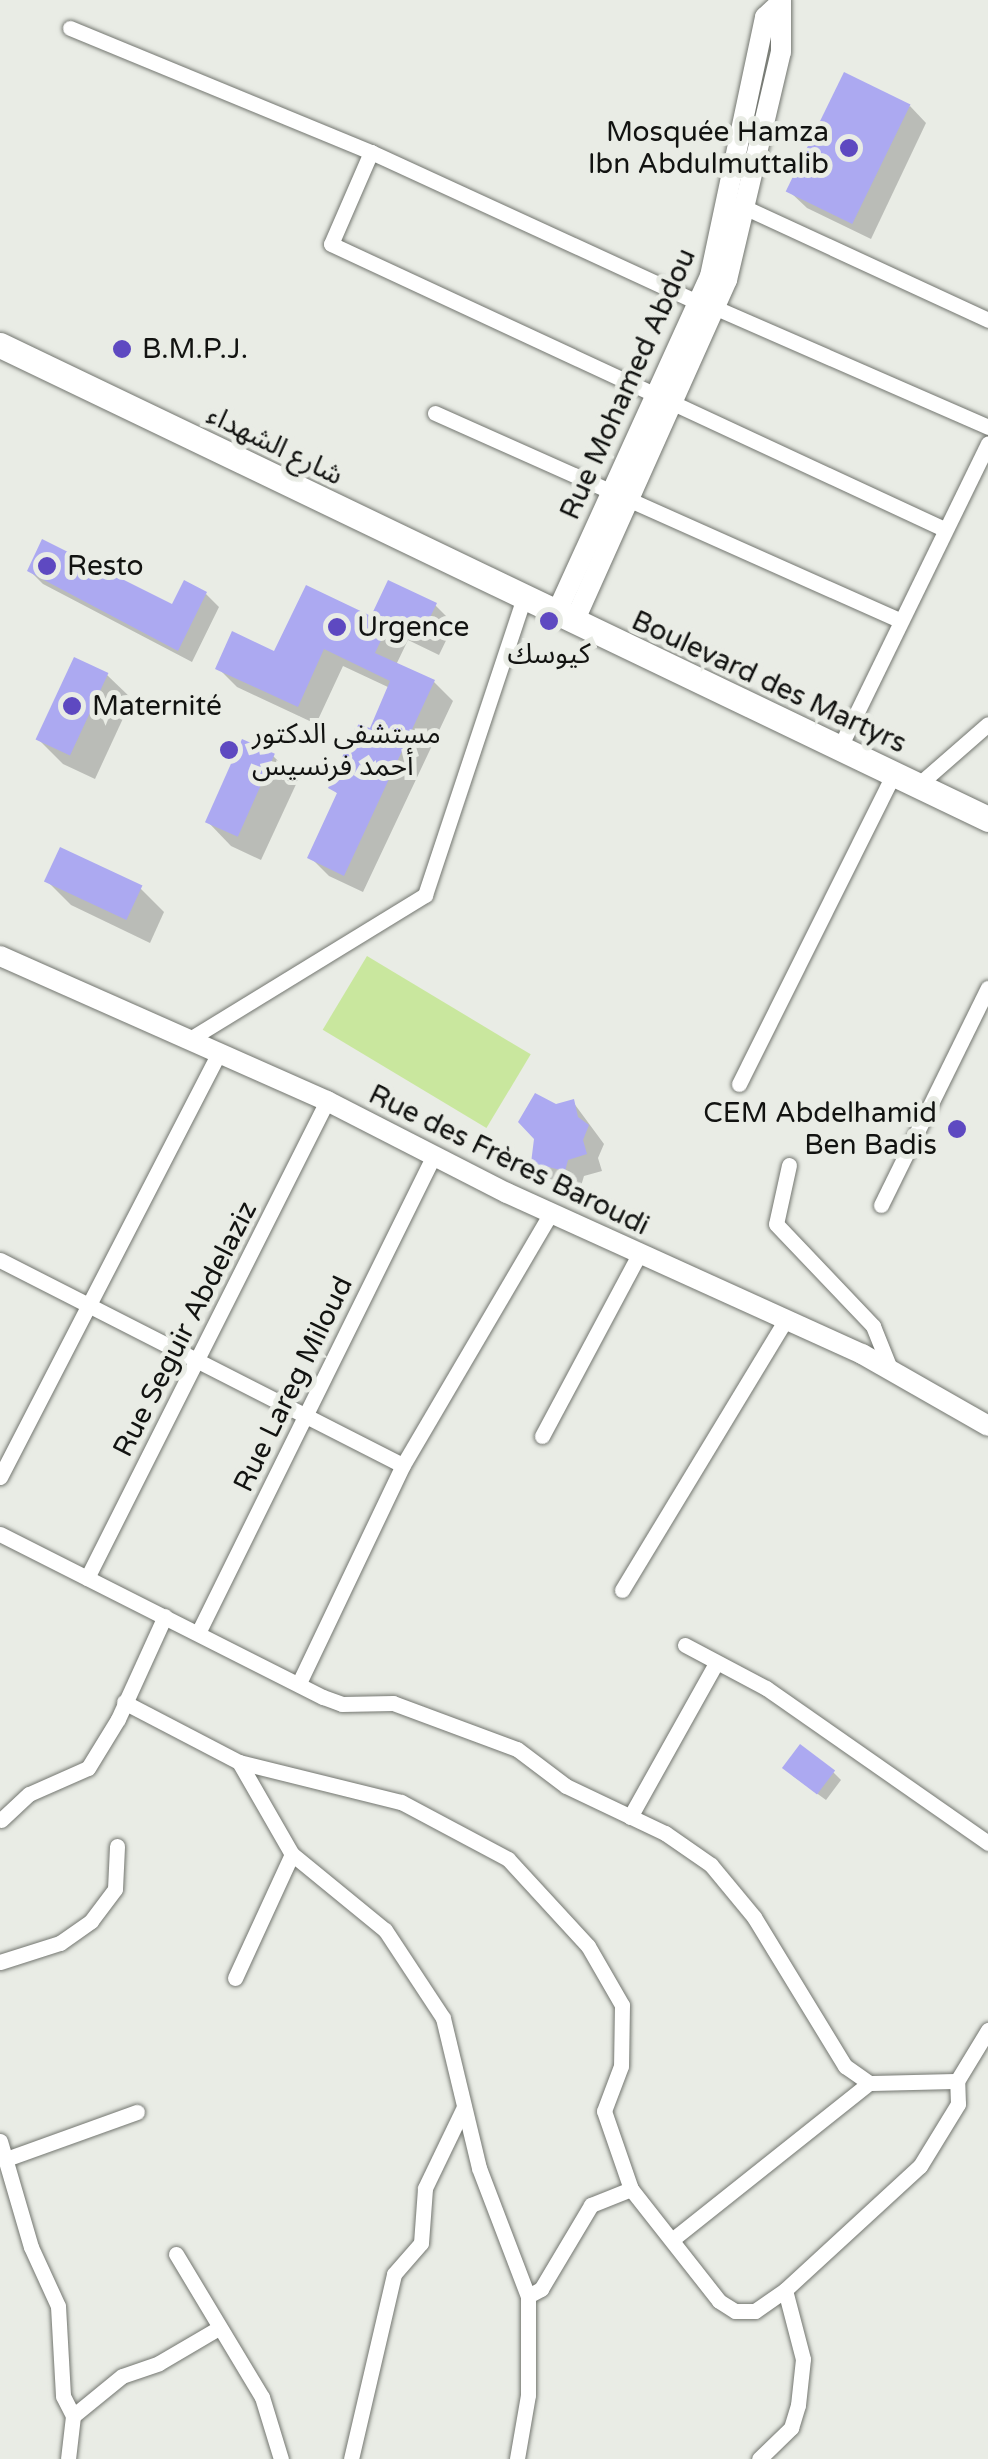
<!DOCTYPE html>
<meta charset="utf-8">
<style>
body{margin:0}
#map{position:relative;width:988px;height:2459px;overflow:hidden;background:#e9ece5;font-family:"Varela Round","Noto Sans Arabic",sans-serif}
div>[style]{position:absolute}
.green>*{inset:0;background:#c9e79e;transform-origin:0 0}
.shadow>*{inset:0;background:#0003}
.building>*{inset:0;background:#aca9f1;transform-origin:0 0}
.roads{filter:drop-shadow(0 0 2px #737670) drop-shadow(0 0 2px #737670)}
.minor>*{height:15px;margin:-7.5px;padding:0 7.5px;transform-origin:7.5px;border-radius:7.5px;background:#fff}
.tertiary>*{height:20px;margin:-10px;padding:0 10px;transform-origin:10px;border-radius:10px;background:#fff}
.primary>*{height:25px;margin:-12.5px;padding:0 12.5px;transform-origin:12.5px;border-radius:12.5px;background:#fff}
.dots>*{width:28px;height:28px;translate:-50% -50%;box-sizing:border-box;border:5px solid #e9ece5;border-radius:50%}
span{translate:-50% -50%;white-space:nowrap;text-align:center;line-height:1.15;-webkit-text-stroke:10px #e9ece5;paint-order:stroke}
.poi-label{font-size:28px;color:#121311}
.right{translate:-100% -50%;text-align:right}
.left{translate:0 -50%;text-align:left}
.street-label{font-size:28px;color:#121311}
</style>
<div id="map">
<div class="green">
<div style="left:367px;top:956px;width:191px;height:86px;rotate:31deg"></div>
</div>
<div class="shadow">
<div style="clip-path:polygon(910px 106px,926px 123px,871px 239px,807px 208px,790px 192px)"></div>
<div style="clip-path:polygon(30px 571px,173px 607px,206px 594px,219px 607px,192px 662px,43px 584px)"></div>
<div style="clip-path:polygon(435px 605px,454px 624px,439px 655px,408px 640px,396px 665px,434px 682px,453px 701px,363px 892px,329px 876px,310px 857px,339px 795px,331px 787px,371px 732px,390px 688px,343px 666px,316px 724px,237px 687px,218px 668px)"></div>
<div style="clip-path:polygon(107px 675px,132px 699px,95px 779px,63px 764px,39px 740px)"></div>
<div style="clip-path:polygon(273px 756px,298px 780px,261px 860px,231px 846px,207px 821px)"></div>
<div style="clip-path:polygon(46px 880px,140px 888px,164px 912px,150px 943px,71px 905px)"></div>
<div style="clip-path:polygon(573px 1102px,604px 1144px,598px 1158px,602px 1171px,584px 1176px,581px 1186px,550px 1179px,533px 1162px,556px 1107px)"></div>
<div style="clip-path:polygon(833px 1772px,841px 1780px,826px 1800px,793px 1776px)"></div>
</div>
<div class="building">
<div style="left:844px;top:72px;width:74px;height:133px;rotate:26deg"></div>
<div style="clip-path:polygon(42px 539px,172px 604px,184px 580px,207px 592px,178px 651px,27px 571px)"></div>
<div style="clip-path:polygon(388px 580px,437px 603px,420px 638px,389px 623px,375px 653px,435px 680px,344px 876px,307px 858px,337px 793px,328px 788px,357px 724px,370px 728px,390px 681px,324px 649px,298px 707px,215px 669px,232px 631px,274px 651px,306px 585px,371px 616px)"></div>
<div style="left:74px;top:657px;width:38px;height:91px;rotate:25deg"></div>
<div style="left:242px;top:739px;width:36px;height:91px;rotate:24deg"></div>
<div style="left:60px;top:847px;width:91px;height:38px;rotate:25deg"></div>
<div style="clip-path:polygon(535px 1093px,556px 1104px,574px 1099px,578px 1117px,589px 1125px,583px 1140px,587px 1154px,568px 1160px,565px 1171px,531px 1163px,534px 1139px,518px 1122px)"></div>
<div style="left:800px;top:1744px;width:44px;height:30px;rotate:37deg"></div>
</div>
<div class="roads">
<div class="minor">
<div style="left:70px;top:28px;width:326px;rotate:22.4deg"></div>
<div style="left:371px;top:152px;width:361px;rotate:24.7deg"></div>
<div style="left:371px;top:152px;width:100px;rotate:113.5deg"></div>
<div style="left:331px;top:244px;width:674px;rotate:24.93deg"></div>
<div style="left:746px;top:208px;width:267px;rotate:24.8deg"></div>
<div style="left:716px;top:308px;width:297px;rotate:23.6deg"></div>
<div style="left:435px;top:413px;width:508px;rotate:24.04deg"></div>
<div style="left:839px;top:749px;width:340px;rotate:-64deg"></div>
<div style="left:917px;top:786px;width:94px;rotate:-41.1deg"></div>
<div style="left:190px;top:1039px;width:276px;rotate:-31.5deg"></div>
<div style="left:425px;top:895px;width:313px;rotate:-71.6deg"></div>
<div style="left:739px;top:1084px;width:345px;rotate:-63.5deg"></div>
<div style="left:789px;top:1165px;width:60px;rotate:102.4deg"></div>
<div style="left:776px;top:1224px;width:141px;rotate:46.4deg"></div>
<div style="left:873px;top:1326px;width:48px;rotate:68.2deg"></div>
<div style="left:881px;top:1205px;width:242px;rotate:-63.8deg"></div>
<div style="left:0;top:1260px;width:452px;rotate:27deg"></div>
<div style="left:542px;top:1436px;width:206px;rotate:-61.9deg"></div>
<div style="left:0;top:1477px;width:478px;rotate:-62.7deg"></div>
<div style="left:0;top:1534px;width:362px;rotate:26.8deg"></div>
<div style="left:323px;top:1697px;width:20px;rotate:20deg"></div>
<div style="left:342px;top:1704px;width:51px;rotate:-1.1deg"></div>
<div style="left:393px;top:1703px;width:132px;rotate:20.4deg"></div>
<div style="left:517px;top:1749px;width:61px;rotate:37.1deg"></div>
<div style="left:566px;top:1786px;width:110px;rotate:25.4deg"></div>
<div style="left:665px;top:1833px;width:56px;rotate:34.8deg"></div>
<div style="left:711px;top:1865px;width:67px;rotate:50.4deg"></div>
<div style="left:754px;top:1917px;width:175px;rotate:58.6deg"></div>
<div style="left:845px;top:2066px;width:29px;rotate:35deg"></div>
<div style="left:869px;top:2083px;width:88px;rotate:-1.3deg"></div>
<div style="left:87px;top:1578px;width:534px;rotate:-63.29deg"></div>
<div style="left:622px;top:1590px;width:315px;rotate:-58.8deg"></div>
<div style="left:198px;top:1633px;width:531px;rotate:-63.72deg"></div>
<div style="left:685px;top:1645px;width:92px;rotate:28deg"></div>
<div style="left:766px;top:1688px;width:271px;rotate:34.9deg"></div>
<div style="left:299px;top:1683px;width:242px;rotate:-64.5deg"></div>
<div style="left:403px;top:1465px;width:292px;rotate:-59.6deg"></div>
<div style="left:124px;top:1702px;width:130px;rotate:27.6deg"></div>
<div style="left:239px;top:1762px;width:167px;rotate:13.9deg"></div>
<div style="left:401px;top:1802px;width:121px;rotate:28deg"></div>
<div style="left:508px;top:1859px;width:118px;rotate:47.4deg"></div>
<div style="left:588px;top:1946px;width:68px;rotate:60deg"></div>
<div style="left:622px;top:2005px;width:61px;rotate:90.9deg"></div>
<div style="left:621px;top:2066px;width:48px;rotate:110.7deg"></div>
<div style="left:604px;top:2111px;width:83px;rotate:70.9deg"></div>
<div style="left:631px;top:2189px;width:142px;rotate:51.8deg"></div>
<div style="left:719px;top:2301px;width:19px;rotate:32deg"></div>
<div style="left:735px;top:2311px;width:20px"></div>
<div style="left:755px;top:2311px;width:37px;rotate:-35deg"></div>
<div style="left:785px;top:2290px;width:183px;rotate:-42.6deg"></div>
<div style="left:920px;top:2166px;width:73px;rotate:-58.5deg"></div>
<div style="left:958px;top:2104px;width:23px;rotate:-92deg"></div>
<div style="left:239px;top:1762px;width:106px;rotate:60.1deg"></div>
<div style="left:292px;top:1854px;width:120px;rotate:39.3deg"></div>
<div style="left:385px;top:1930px;width:105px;rotate:56.6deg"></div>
<div style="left:443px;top:2018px;width:154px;rotate:76.5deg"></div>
<div style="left:479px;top:2168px;width:137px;rotate:69.1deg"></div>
<div style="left:528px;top:2296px;width:99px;rotate:90deg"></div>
<div style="left:528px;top:2395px;width:65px;rotate:99.8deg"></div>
<div style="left:630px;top:1817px;width:176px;rotate:-60.8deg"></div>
<div style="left:1px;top:1820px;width:38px;rotate:-43deg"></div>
<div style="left:29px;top:1794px;width:64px;rotate:-23.8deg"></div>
<div style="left:88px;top:1768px;width:57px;rotate:-58.5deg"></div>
<div style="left:118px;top:1719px;width:113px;rotate:-65.5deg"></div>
<div style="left:0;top:1962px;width:63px;rotate:-17.6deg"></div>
<div style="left:60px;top:1943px;width:38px;rotate:-35deg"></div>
<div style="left:91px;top:1921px;width:40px;rotate:-53deg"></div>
<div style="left:115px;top:1889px;width:43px;rotate:-87.3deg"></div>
<div style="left:235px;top:1978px;width:136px;rotate:-65.3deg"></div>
<div style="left:957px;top:2081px;width:60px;rotate:-58.7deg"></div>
<div style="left:0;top:2141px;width:110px;rotate:73.7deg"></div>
<div style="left:31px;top:2247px;width:65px;rotate:65.4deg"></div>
<div style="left:58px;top:2306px;width:90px;rotate:86.8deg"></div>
<div style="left:63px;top:2396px;width:22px;rotate:63deg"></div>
<div style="left:73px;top:2416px;width:43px;rotate:96.6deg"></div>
<div style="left:9px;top:2158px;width:136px;rotate:-19.8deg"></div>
<div style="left:673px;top:2239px;width:251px;rotate:-38.5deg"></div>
<div style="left:176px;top:2254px;width:167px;rotate:59deg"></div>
<div style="left:262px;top:2397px;width:65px;rotate:73deg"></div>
<div style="left:528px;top:2296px;width:15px;rotate:-28deg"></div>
<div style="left:541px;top:2289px;width:98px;rotate:-59.2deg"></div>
<div style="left:591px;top:2205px;width:43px;rotate:-21.8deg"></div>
<div style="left:73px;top:2416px;width:63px;rotate:-39.2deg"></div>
<div style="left:122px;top:2376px;width:39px;rotate:-19deg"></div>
<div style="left:159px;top:2363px;width:67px;rotate:-30.4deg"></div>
<div style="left:351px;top:2459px;width:190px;rotate:-76.9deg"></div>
<div style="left:394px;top:2274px;width:41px;rotate:-48.9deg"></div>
<div style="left:421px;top:2243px;width:55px;rotate:-85.8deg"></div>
<div style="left:425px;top:2188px;width:88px;rotate:-64.3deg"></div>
<div style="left:759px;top:2459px;width:45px;rotate:-44.1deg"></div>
<div style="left:791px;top:2428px;width:24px;rotate:-73deg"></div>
<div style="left:798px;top:2405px;width:46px;rotate:-83.8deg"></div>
<div style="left:803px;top:2359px;width:71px;rotate:-104.6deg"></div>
</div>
<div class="tertiary">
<div style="left:556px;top:614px;width:371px;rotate:-65.5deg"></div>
<div style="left:710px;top:276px;width:265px;rotate:-78deg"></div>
<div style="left:765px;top:17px;width:22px;rotate:-43deg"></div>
<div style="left:574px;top:622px;width:375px;rotate:-65.9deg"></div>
<div style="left:727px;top:280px;width:234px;rotate:-76.7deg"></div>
<div style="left:781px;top:52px;width:52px;rotate:-90deg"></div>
<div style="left:0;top:956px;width:358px;rotate:23.9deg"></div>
<div style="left:327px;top:1101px;width:202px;rotate:27.1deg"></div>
<div style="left:507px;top:1193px;width:390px;rotate:24.4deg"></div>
<div style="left:862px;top:1354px;width:145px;rotate:29.7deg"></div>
</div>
<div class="primary">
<div style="left:0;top:345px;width:1096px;rotate:25.63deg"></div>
</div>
</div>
<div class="dots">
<div style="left:849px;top:148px;background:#5e49c1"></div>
<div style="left:122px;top:349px;background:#5e49c1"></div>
<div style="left:47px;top:566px;background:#5e49c1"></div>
<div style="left:549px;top:621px;background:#5e49c1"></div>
<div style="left:337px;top:627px;background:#5e49c1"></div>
<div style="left:72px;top:706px;background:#5e49c1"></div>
<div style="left:229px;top:750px;background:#5e49c1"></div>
<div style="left:957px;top:1129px;background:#5e49c1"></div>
</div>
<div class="poi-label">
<span class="right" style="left:829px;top:148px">Mosquée Hamza<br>Ibn Abdulmuttalib</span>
<span class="left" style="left:142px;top:349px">B.M.P.J.</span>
<span class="left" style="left:67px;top:566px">Resto</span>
<span class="left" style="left:357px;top:627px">Urgence</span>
<span style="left:549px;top:654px">كيوسك</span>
<span class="left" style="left:92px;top:706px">Maternité</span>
<span class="left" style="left:252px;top:750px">مستشفى الدكتور<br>أحمد فرنسيس</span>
<span class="right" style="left:937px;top:1129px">CEM Abdelhamid<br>Ben Badis</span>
</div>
<div class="street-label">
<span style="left:628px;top:384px;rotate:-66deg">Rue Mohamed Abdou</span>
<span style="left:275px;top:445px;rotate:26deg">شارع الشهداء</span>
<span style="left:769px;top:682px;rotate:25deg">Boulevard des Martyrs</span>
<span style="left:509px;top:1160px;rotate:26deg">Rue des Frères Baroudi</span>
<span style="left:185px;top:1329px;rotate:-63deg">Rue Seguir Abdelaziz</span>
<span style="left:293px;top:1384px;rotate:-64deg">Rue Lareg Miloud</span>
</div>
</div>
